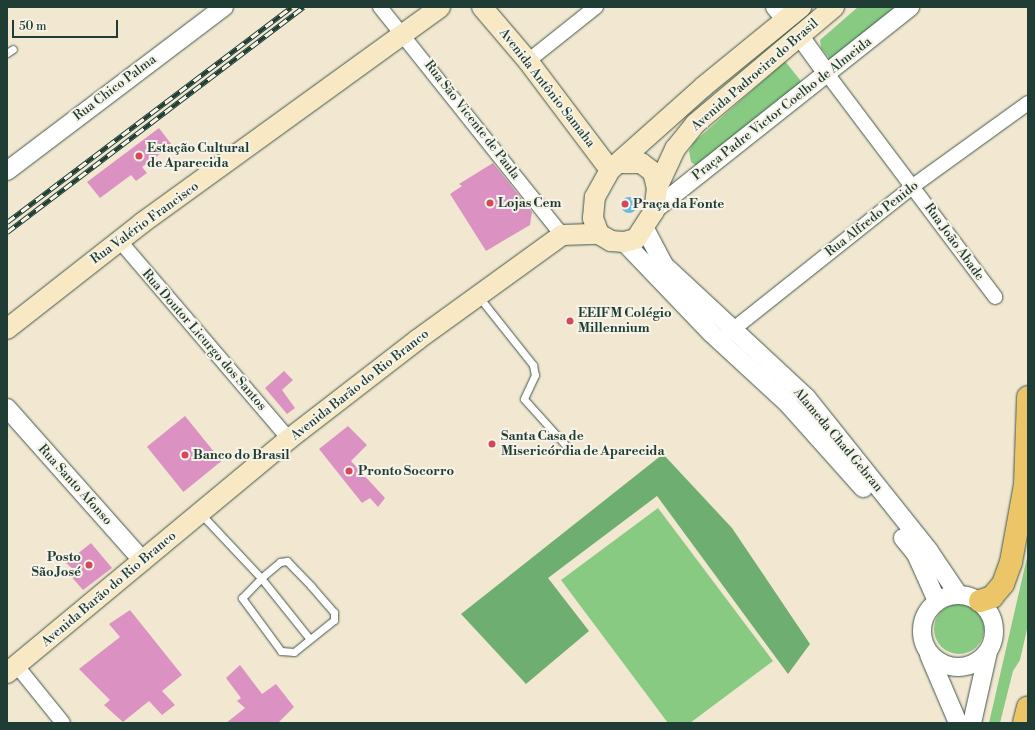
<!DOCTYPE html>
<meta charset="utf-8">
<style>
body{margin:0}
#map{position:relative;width:1035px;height:730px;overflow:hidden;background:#f2e8d1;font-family:"Libre Bodoni",serif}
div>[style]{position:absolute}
.green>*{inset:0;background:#89ca82}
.round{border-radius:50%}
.forest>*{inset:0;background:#6eae70}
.water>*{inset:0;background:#66bde3}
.building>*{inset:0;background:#db92c2;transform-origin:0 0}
.roads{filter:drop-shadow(0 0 1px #3f574c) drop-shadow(0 0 1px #3f574c)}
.service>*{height:7px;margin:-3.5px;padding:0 3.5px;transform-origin:3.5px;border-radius:3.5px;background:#fff}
.minor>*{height:14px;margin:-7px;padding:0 7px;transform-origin:7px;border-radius:7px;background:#fff}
.tertiary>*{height:18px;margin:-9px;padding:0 9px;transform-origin:9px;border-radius:9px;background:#fff}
.tertiary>.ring{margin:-9px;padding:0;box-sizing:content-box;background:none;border:18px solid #fff;border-radius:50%}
.secondary>*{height:20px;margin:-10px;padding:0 10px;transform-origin:10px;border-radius:10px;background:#f8e8c3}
.motorway>*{height:22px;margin:-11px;padding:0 11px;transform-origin:11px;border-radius:11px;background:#edc569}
.rail>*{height:4.5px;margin-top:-2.25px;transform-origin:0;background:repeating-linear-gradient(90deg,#f7f3e8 0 9px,#1f3d34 0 18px);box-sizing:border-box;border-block:1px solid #1f3d34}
.dots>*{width:11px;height:11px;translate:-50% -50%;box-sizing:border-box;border:2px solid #f7f3e8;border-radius:50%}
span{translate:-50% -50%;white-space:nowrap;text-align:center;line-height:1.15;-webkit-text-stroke:4px #f7f3e8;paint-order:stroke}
.street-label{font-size:13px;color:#1f3d34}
.poi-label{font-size:13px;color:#1f3d34;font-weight:700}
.left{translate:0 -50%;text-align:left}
.right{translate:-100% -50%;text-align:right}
.frame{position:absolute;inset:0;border:8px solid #1f3d34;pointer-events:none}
.scale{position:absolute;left:12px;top:20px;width:106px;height:18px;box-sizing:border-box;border:2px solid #1f3d34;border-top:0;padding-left:5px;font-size:12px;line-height:14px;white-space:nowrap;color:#1f3d34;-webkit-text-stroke:3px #f7f3e8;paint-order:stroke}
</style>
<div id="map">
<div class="green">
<div style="clip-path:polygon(858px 7px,899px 7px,840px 58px,830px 59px,821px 48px,820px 40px)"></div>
<div style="clip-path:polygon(785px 61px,804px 85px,698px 167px,691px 162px,689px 151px,694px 142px)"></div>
<div style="clip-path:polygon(658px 508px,773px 661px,690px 723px,668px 723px,561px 580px)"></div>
<div style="clip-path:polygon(1028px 553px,1028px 625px,1020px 660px,1013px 671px,1000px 723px,989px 723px)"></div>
<div class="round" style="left:934px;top:604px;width:50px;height:50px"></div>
</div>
<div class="forest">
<div style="clip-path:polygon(663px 454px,732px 528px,810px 644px,788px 674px,657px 496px,548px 578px,589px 631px,526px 684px,461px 614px)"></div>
</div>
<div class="water">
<div class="round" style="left:621px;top:197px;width:16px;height:16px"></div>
</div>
<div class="building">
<div style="clip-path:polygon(159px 128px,172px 145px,142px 167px,147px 173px,136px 181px,131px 175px,100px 198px,87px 182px)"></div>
<div style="clip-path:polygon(493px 163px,532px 212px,530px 225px,486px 251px,450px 194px,462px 186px,459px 184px)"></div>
<div style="clip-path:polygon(284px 371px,293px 380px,282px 390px,295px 408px,287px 414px,265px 388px)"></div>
<div style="left:185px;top:416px;width:58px;height:49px;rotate:51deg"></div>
<div style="clip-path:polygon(348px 426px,367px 445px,351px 461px,385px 498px,378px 507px,370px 498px,362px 503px,319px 449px)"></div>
<div style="clip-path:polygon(91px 543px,112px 568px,83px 590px,69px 574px,74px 570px,66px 563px)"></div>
<div style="clip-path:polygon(130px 610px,182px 675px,162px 691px,175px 705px,162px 715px,149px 701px,123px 722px,104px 705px,110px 700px,79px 669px,120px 637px,109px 624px)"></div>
<div style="clip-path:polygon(240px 665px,262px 694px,276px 684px,294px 707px,278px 723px,226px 723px,245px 708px,237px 701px,241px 698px,226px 678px)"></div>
</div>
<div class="roads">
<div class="service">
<div style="left:7px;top:53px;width:7px;rotate:-34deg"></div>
<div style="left:479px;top:297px;width:87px;rotate:51.5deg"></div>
<div style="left:533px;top:365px;width:10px;rotate:79deg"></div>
<div style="left:535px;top:375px;width:26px;rotate:115deg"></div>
<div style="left:524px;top:399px;width:69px;rotate:48deg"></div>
<div style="left:201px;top:514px;width:88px;rotate:46.8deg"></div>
<div style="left:261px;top:578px;width:25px;rotate:-40deg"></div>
<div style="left:280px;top:562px;width:7px;rotate:-8deg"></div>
<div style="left:287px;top:561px;width:35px;rotate:46deg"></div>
<div style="left:311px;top:586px;width:35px;rotate:49deg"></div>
<div style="left:334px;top:612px;width:8px;rotate:90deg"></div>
<div style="left:334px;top:620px;width:51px;rotate:141.3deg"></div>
<div style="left:294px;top:652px;width:13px;rotate:-176deg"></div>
<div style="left:281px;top:651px;width:66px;rotate:-126.3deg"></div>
<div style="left:242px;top:598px;width:28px;rotate:-46deg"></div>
<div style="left:261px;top:578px;width:77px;rotate:51.3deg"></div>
</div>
<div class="minor">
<div style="left:380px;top:7px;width:292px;rotate:51.4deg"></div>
<div style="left:528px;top:61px;width:87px;rotate:-38.5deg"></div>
<div style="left:828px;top:75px;width:278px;rotate:53deg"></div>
<div style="left:119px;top:240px;width:262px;rotate:49.5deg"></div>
<div style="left:726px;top:335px;width:239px;rotate:-38.5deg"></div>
<div style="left:913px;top:186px;width:142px;rotate:-35.8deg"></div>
<div style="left:17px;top:666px;width:73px;rotate:51.1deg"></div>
</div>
<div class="tertiary">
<div style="left:775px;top:7px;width:16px;rotate:50deg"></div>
<div style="left:799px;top:35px;width:49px;rotate:54.1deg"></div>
<div style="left:7px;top:171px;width:272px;rotate:-37.1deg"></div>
<div style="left:654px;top:210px;width:327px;rotate:-38.4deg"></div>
<div style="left:644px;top:227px;width:43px;rotate:62.2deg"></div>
<div style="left:664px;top:265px;width:195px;rotate:42.9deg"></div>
<div style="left:807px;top:398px;width:196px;rotate:51.4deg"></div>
<div style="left:929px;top:551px;width:52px;rotate:56deg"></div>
<div style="left:624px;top:242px;width:124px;rotate:46.3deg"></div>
<div style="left:710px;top:332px;width:106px;rotate:42.7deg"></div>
<div style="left:788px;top:404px;width:113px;rotate:48.2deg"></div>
<div style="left:7px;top:408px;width:205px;rotate:48.4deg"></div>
<div style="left:903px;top:538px;width:21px;rotate:51deg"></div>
<div style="left:916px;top:554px;width:51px;rotate:65.9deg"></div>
<div class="ring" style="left:922px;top:595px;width:54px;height:54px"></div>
<div style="left:929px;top:655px;width:74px;rotate:66.9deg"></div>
<div style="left:972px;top:723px;width:73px;rotate:-77.3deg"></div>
</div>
<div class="secondary">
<div style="left:482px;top:7px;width:71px;rotate:49.6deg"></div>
<div style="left:528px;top:61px;width:136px;rotate:53deg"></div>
<div style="left:621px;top:163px;width:20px"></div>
<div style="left:641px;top:163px;width:15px;rotate:37deg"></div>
<div style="left:653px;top:172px;width:16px;rotate:76deg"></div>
<div style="left:657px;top:188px;width:23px;rotate:97deg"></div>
<div style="left:654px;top:211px;width:33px;rotate:123deg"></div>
<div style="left:636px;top:239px;width:12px;rotate:166deg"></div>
<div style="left:624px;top:242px;width:13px;rotate:-176deg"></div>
<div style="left:611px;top:241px;width:14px;rotate:-150deg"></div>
<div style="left:599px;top:234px;width:17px;rotate:-111deg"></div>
<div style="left:593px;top:218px;width:21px;rotate:-85deg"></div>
<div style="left:595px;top:197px;width:31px;rotate:-61deg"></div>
<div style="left:610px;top:170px;width:125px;rotate:-41.7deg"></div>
<div style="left:703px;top:87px;width:127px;rotate:-39.2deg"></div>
<div style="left:657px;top:188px;width:43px;rotate:-65.2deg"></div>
<div style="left:675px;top:149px;width:32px;rotate:-51deg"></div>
<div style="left:695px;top:124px;width:182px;rotate:-40.1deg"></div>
<div style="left:7px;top:329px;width:172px;rotate:-38.1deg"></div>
<div style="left:142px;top:223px;width:368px;rotate:-35.9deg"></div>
<div style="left:7px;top:673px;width:366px;rotate:-39.7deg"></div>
<div style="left:289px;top:439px;width:162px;rotate:-37.7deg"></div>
<div style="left:417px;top:340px;width:179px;rotate:-35.9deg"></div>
<div style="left:562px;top:235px;width:37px;rotate:-2deg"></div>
</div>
<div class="motorway">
<div style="left:980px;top:601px;width:13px;rotate:-18deg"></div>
<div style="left:992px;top:597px;width:17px;rotate:-50deg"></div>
<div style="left:1003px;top:584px;width:23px;rotate:-70deg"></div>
<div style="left:1011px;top:562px;width:78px;rotate:-79.7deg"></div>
<div style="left:1025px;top:485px;width:88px;rotate:-88deg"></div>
<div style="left:1024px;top:723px;width:16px;rotate:-76deg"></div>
</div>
</div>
<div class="rail">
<div style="left:7px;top:222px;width:356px;rotate:-37.1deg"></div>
<div style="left:7px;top:232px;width:372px;rotate:-37.2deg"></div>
</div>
<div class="dots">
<div style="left:139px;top:156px;background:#d1495b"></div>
<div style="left:490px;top:203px;background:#d1495b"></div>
<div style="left:625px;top:204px;background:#d1495b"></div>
<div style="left:570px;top:321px;background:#d1495b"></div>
<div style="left:492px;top:444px;background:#d1495b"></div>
<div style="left:185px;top:455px;background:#d1495b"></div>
<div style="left:349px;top:471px;background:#d1495b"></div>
<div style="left:89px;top:565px;background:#d1495b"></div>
</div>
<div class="street-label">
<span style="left:755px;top:75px;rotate:-41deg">Avenida Padroeira do Brasil</span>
<span style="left:115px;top:88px;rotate:-37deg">Rua Chico Palma</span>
<span style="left:547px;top:88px;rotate:52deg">Avenida Antônio Samaha</span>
<span style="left:782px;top:109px;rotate:-38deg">Praça Padre Victor Coelho de Almeida</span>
<span style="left:472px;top:120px;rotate:52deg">Rua São Vicente de Paula</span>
<span style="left:872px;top:219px;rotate:-38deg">Rua Alfredo Penido</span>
<span style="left:145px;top:223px;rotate:-36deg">Rua Valério Francisco</span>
<span style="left:954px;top:242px;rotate:54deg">Rua João Abade</span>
<span style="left:204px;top:340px;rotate:49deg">Rua Doutor Licurgo dos Santos</span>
<span style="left:360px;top:385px;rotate:-38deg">Avenida Barão do Rio Branco</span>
<span style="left:838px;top:440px;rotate:50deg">Alameda Chad Gebran</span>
<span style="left:75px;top:485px;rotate:48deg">Rua Santo Afonso</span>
<span style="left:109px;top:589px;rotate:-40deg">Avenida Barão do Rio Branco</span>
</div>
<div class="poi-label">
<span class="left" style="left:147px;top:156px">Estação Cultural<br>de Aparecida</span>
<span class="left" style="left:498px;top:203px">Lojas Cem</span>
<span class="left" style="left:633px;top:204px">Praça da Fonte</span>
<span class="left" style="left:578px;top:321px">EEIFM Colégio<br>Millennium</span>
<span class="left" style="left:501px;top:444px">Santa Casa de<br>Misericórdia de Aparecida</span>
<span class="left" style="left:193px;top:455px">Banco do Brasil</span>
<span class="left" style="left:358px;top:471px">Pronto Socorro</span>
<span class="right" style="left:81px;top:565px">Posto<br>São José</span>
</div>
<div class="frame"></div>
<div class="scale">50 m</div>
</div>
